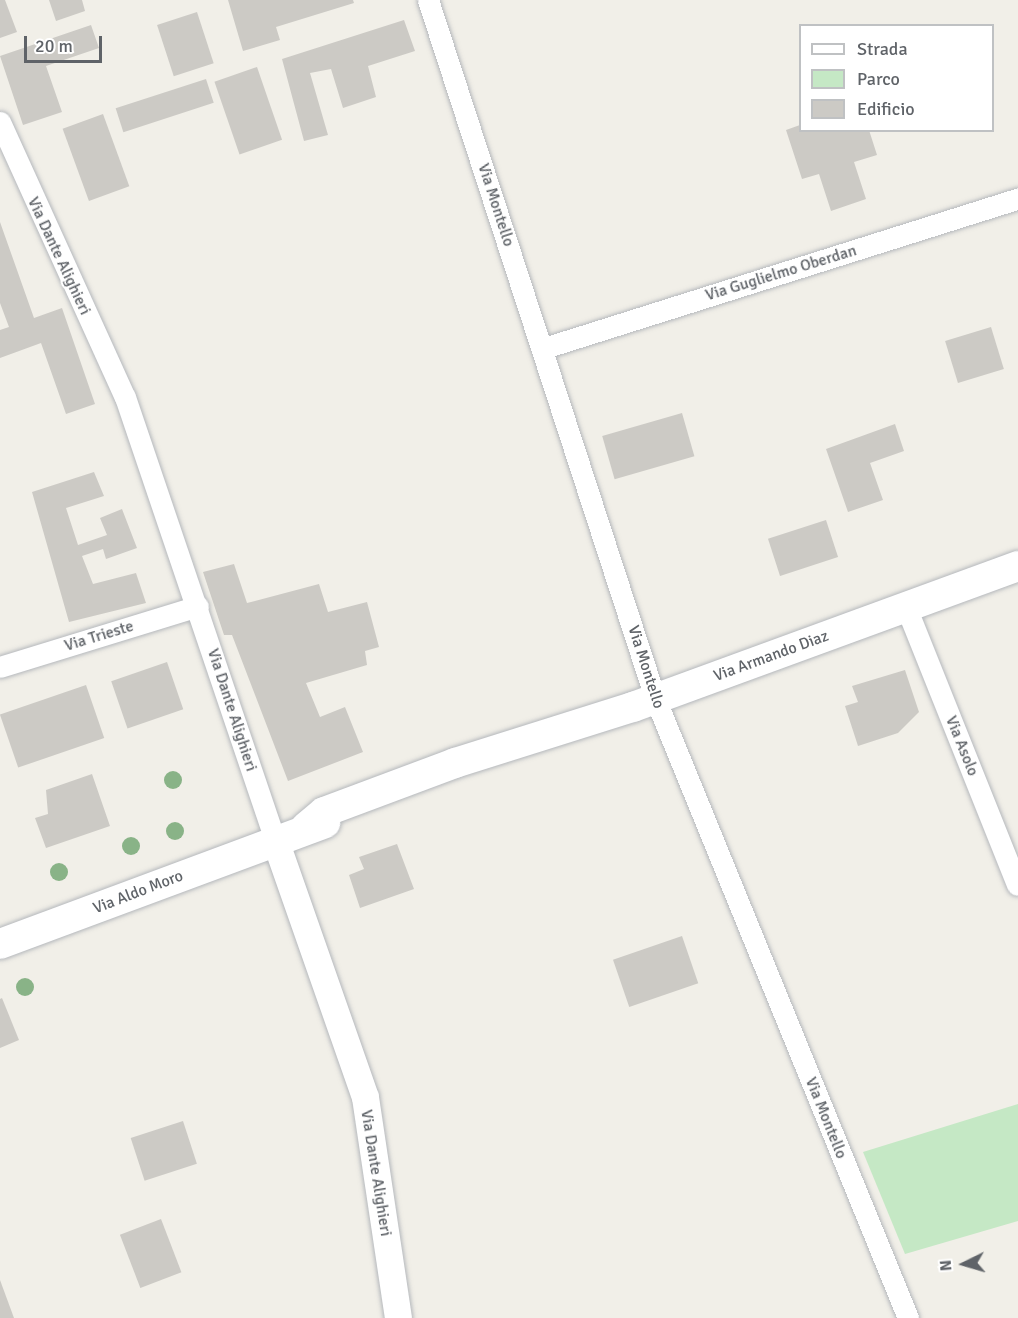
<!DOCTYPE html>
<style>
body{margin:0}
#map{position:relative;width:1018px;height:1318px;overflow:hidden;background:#f1efe8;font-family:Signika,sans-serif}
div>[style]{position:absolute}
.green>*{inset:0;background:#c5e8c5}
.building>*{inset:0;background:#cccac5;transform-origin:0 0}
.roads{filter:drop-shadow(0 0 2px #b5b8bc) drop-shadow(0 0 2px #b5b8bc)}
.minor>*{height:21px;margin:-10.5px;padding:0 10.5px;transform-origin:10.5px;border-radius:10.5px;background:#fff}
.tertiary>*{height:27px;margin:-13.5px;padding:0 13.5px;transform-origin:13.5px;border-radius:13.5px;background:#fff}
.secondary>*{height:30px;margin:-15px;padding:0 15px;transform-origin:15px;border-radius:15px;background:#fff}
.trees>*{width:18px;height:18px;margin:-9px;border-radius:50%;background:#89b387}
span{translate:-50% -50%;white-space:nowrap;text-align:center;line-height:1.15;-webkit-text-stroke:4.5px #fff;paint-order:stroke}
.street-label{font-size:16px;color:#5f6368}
.legend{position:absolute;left:799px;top:24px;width:195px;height:108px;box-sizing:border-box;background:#fff;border:2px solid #bfc1c3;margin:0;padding:8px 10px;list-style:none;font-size:18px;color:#5f6368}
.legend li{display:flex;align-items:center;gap:12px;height:30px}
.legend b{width:30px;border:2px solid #bfc1c3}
.north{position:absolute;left:934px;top:1234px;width:60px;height:60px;-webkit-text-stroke:4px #fff;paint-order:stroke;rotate:265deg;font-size:16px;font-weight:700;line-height:24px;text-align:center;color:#5f6368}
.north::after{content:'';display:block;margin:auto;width:21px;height:27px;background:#5f6368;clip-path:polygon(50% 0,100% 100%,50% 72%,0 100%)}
.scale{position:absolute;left:24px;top:36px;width:78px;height:27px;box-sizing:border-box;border:3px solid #5f6368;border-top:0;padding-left:8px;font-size:18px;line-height:21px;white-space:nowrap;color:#5f6368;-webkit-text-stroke:4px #fff;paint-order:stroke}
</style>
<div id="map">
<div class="green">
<div style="clip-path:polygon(1018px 1104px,1018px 1221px,905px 1254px,863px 1152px)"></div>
</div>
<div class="building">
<div style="clip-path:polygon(0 0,5px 0,17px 32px,0 38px)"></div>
<div style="clip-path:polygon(49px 0,82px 0,85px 11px,56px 21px)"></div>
<div style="clip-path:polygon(228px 0,353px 0,354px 3px,276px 27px,280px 40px,243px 51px)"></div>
<div style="left:197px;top:12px;width:54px;height:42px;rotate:72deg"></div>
<div style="clip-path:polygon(404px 20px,415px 51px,368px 66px,376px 97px,343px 108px,331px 69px,310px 73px,328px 135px,304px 141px,282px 59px)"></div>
<div style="clip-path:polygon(91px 25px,99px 48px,46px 66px,62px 112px,23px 125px,0 56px)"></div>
<div style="left:257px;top:67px;width:77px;height:45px;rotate:71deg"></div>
<div style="left:206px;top:79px;width:25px;height:95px;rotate:72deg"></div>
<div style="left:103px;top:114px;width:77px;height:43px;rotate:70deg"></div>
<div style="clip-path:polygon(800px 125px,800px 130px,869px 130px,877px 155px,854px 162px,866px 199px,831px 211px,819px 174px,802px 179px,786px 130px)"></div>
<div style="clip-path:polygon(0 222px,34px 318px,62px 308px,95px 404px,66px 414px,41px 343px,0 358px,0 330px,9px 327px,0 303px)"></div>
<div style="left:991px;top:327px;width:44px;height:48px;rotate:73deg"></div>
<div style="left:682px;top:413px;width:45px;height:83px;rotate:74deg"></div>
<div style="clip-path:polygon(895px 424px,904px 451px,870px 463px,883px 500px,848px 512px,826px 449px)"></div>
<div style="clip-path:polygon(94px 472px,104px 496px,66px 508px,78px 545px,107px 535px,100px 518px,122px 509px,137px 548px,106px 559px,103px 549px,82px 556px,93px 584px,136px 573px,146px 603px,69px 622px,32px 492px)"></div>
<div style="left:826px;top:520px;width:39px;height:61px;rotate:72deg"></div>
<div style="clip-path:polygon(234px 564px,247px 603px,319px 584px,328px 612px,367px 602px,379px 647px,365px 651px,367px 665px,306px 683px,320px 717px,345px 707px,363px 752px,288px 781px,232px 635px,224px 635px,203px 572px)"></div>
<div style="left:167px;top:662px;width:50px;height:59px;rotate:71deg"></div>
<div style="clip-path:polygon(905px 670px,919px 712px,898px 733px,858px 746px,845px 706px,858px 702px,852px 686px)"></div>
<div style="left:86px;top:685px;width:56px;height:91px;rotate:71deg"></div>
<div style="clip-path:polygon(92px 774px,110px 826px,46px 848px,35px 818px,48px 814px,46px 790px)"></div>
<div style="clip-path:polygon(397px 844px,414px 889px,360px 908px,349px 875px,364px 869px,359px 857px)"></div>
<div style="left:682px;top:936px;width:50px;height:73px;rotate:71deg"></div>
<div style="clip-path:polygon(2px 998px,19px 1040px,0 1048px,0 999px)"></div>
<div style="left:183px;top:1121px;width:45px;height:55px;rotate:72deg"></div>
<div style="left:161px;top:1219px;width:57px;height:44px;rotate:69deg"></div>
<div style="clip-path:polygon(0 1280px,14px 1318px,0 1318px)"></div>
</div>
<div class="roads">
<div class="minor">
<div style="left:428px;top:0;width:734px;rotate:71.98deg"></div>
<div style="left:655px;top:698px;width:670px;rotate:67.8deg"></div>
<div style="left:0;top:122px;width:302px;rotate:65.6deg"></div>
<div style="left:125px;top:397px;width:468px;rotate:71.3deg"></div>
<div style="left:544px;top:348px;width:497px;rotate:-17.5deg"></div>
<div style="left:906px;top:607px;width:299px;rotate:68.2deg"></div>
<div style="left:0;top:667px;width:207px;rotate:-17.1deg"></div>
</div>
<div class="tertiary">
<div style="left:275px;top:840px;width:272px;rotate:70.7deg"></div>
<div style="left:365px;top:1097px;width:223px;rotate:81.5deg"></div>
</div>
<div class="secondary">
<div style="left:306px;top:827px;width:23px;rotate:-40deg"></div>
<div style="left:324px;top:812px;width:140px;rotate:-20.5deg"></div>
<div style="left:455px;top:763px;width:187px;rotate:-17.5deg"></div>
<div style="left:633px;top:707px;width:410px;rotate:-20.1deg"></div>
<div style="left:0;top:944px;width:347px;rotate:-20.4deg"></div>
</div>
</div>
<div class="trees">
<div style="left:173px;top:780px"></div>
<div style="left:175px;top:831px"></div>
<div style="left:131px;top:846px"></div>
<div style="left:59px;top:872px"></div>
<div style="left:25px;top:987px"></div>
</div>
<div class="street-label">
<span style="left:496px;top:205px;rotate:72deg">Via Montello</span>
<span style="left:59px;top:256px;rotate:65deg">Via Dante Alighieri</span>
<span style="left:781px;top:273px;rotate:-17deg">Via Guglielmo Oberdan</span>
<span style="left:99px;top:636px;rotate:-17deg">Via Trieste</span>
<span style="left:771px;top:656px;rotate:-20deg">Via Armando Diaz</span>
<span style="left:646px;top:667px;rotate:72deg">Via Montello</span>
<span style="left:232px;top:710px;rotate:72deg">Via Dante Alighieri</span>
<span style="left:962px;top:746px;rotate:68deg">Via Asolo</span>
<span style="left:138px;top:892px;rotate:-21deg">Via Aldo Moro</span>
<span style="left:826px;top:1118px;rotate:68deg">Via Montello</span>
<span style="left:376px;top:1173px;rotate:81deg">Via Dante Alighieri</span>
</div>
<ul class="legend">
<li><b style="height:8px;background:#fff"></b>Strada</li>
<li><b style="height:16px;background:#c5e8c5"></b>Parco</li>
<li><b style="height:16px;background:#cccac5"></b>Edificio</li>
</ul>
<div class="north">N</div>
<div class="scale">20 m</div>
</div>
